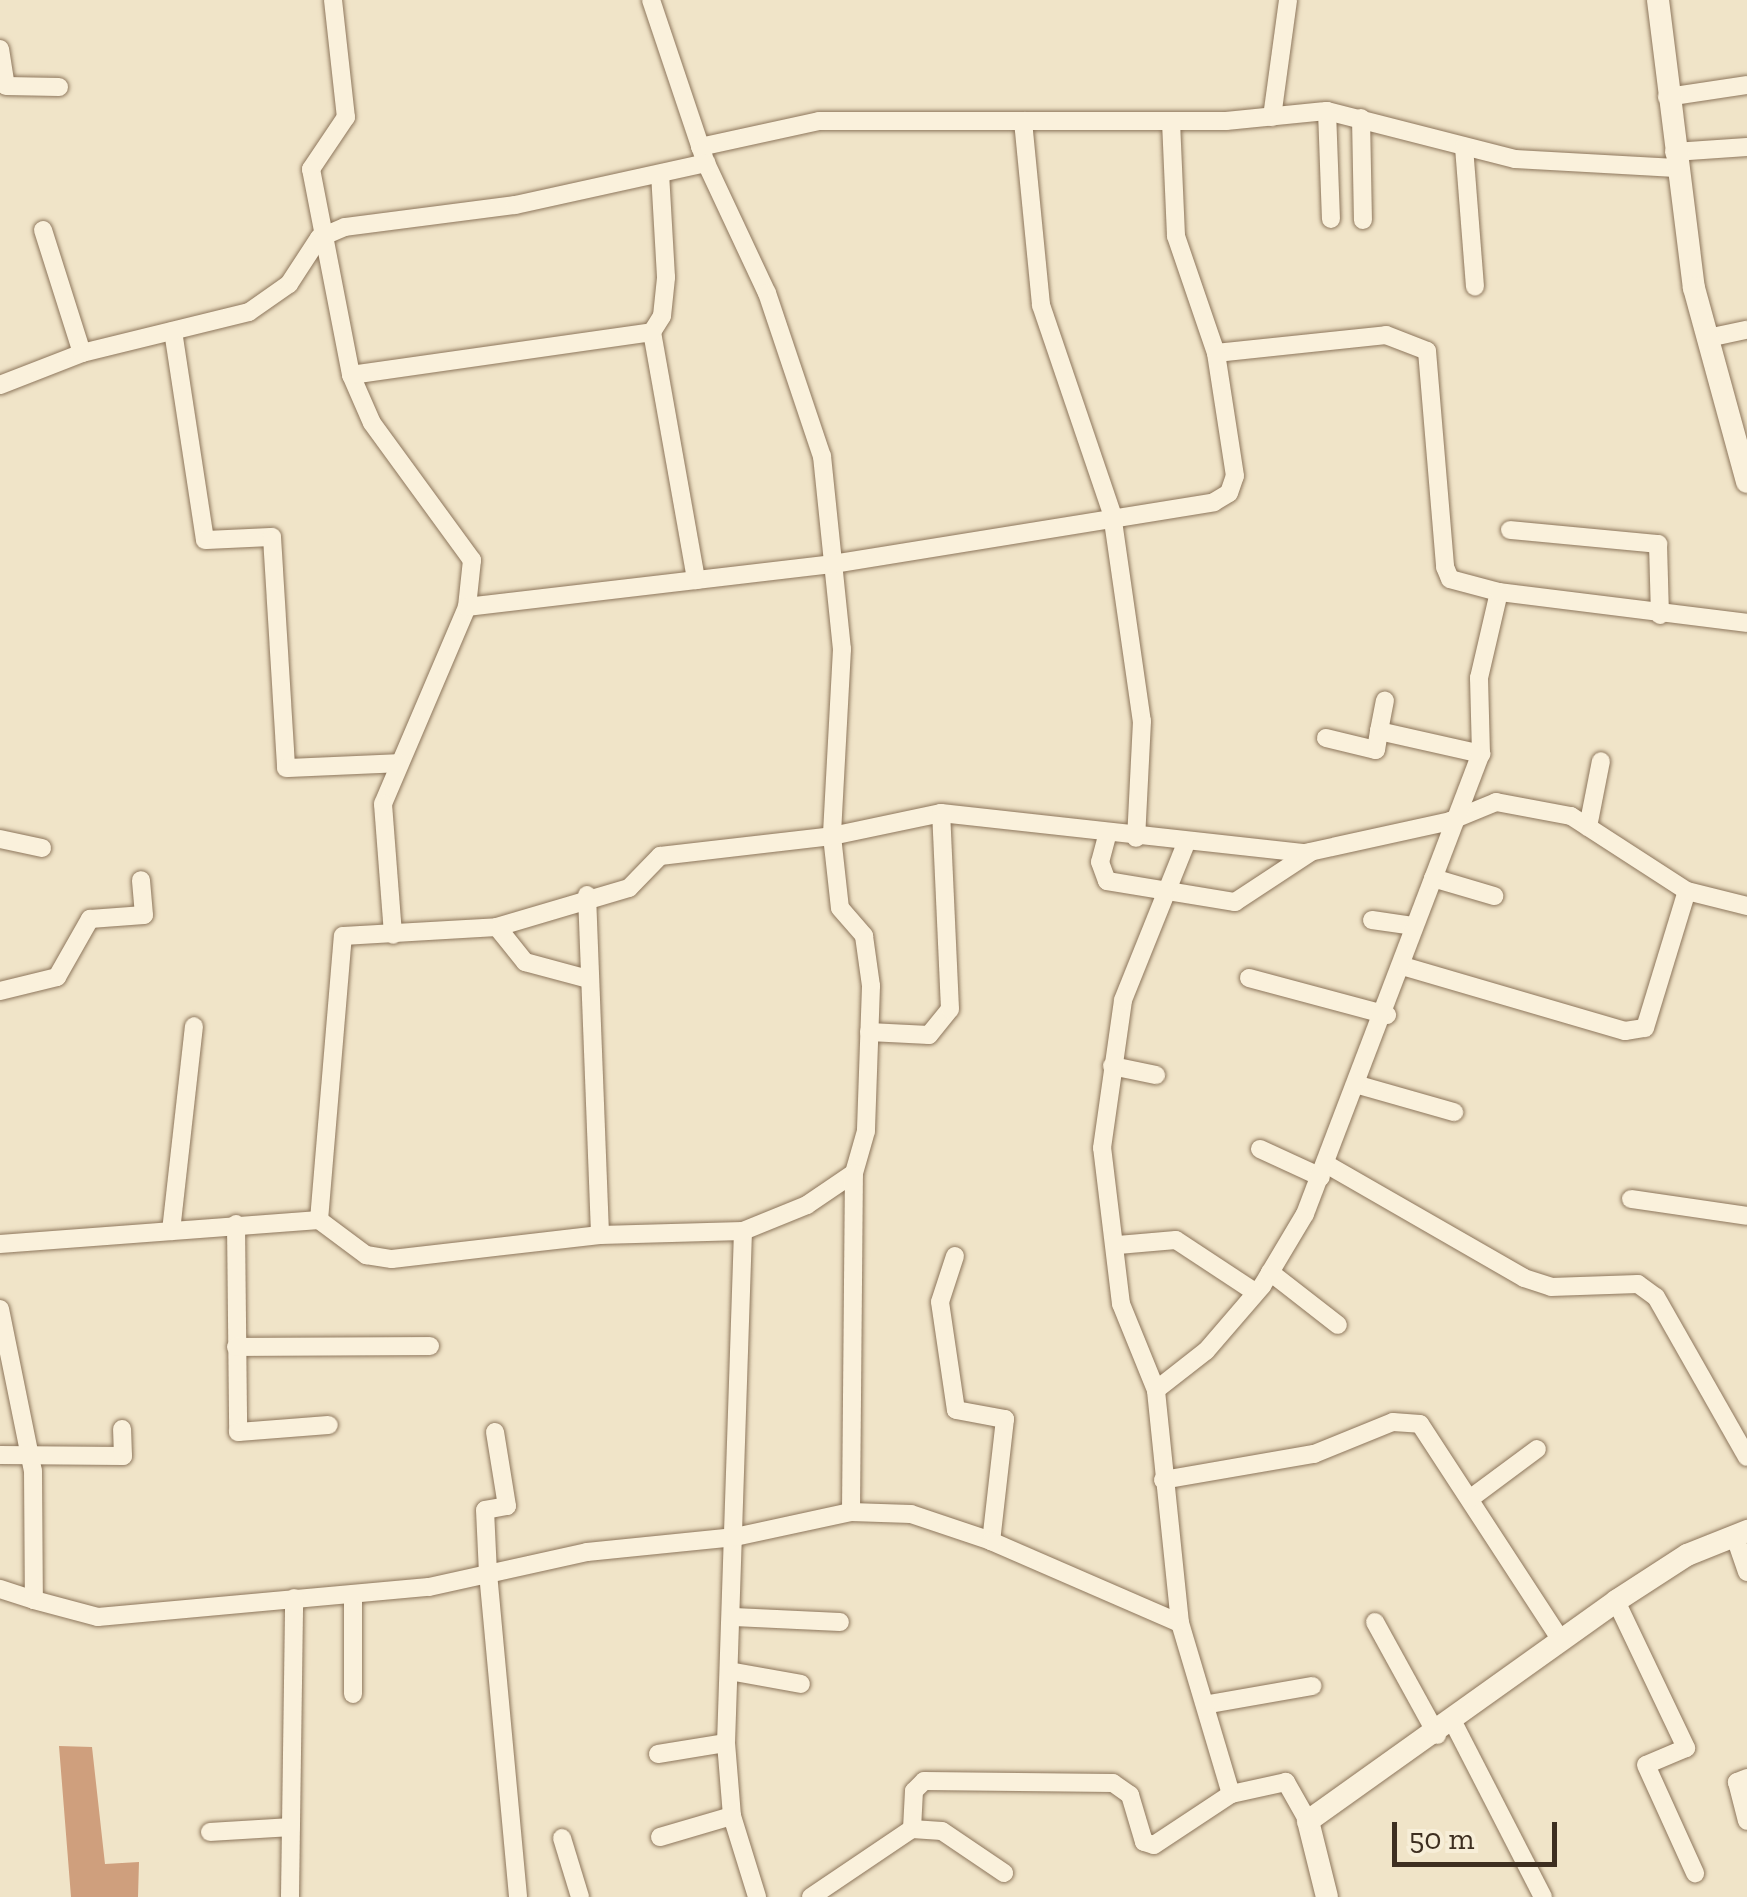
<!DOCTYPE html>
<style>
body{margin:0}
#map{position:relative;width:1747px;height:1897px;overflow:hidden;background:#f0e4c8;font-family:"Zilla Slab",serif}
div>[style]{position:absolute}
.building>*{inset:0;background:#cf9f7d}
.roads{filter:drop-shadow(0 0 2px #8d765c) drop-shadow(0 0 2px #8d765c)}
.minor>*{height:18px;margin:-9px;padding:0 9px;transform-origin:9px;border-radius:9px;background:#faf1dc}
.tertiary>*{height:22px;margin:-11px;padding:0 11px;transform-origin:11px;border-radius:11px;background:#faf1dc}
span{translate:-50% -50%;white-space:nowrap;text-align:center;line-height:1.15;-webkit-text-stroke:8px #f7eed8;paint-order:stroke}
.scale{position:absolute;left:1392px;top:1822px;width:165px;height:45px;box-sizing:border-box;border:5px solid #3d2e20;border-top:0;padding-left:12px;font-size:30px;line-height:35px;white-space:nowrap;color:#3d2e20;-webkit-text-stroke:8px #f7eed8;paint-order:stroke}
</style>
<div id="map">
<div class="building">
<div style="clip-path:polygon(59px 1746px,92px 1747px,105px 1864px,139px 1862px,138px 1897px,71px 1897px)"></div>
</div>
<div class="roads">
<div class="minor">
<div style="left:333px;top:0;width:118px;rotate:83.7deg"></div>
<div style="left:346px;top:117px;width:63px;rotate:123.9deg"></div>
<div style="left:311px;top:169px;width:210px;rotate:79deg"></div>
<div style="left:351px;top:375px;width:52px;rotate:66.4deg"></div>
<div style="left:372px;top:423px;width:170px;rotate:53.9deg"></div>
<div style="left:472px;top:560px;width:47px;rotate:96.1deg"></div>
<div style="left:467px;top:607px;width:214px;rotate:113.1deg"></div>
<div style="left:383px;top:804px;width:131px;rotate:85.6deg"></div>
<div style="left:651px;top:0;width:172px;rotate:71.4deg"></div>
<div style="left:706px;top:163px;width:144px;rotate:64.9deg"></div>
<div style="left:767px;top:293px;width:172px;rotate:71.4deg"></div>
<div style="left:822px;top:456px;width:194px;rotate:84.1deg"></div>
<div style="left:842px;top:649px;width:187px;rotate:93.1deg"></div>
<div style="left:832px;top:836px;width:72px;rotate:83.7deg"></div>
<div style="left:840px;top:908px;width:37px;rotate:49deg"></div>
<div style="left:864px;top:936px;width:50px;rotate:82deg"></div>
<div style="left:871px;top:986px;width:145px;rotate:92deg"></div>
<div style="left:866px;top:1131px;width:44px;rotate:105.9deg"></div>
<div style="left:854px;top:1173px;width:57px;rotate:145.8deg"></div>
<div style="left:807px;top:1205px;width:69px;rotate:157.9deg"></div>
<div style="left:743px;top:1231px;width:512px;rotate:91.9deg"></div>
<div style="left:726px;top:1743px;width:73px;rotate:85.3deg"></div>
<div style="left:732px;top:1816px;width:85px;rotate:72.8deg"></div>
<div style="left:0;top:49px;width:37px;rotate:81deg"></div>
<div style="left:6px;top:86px;width:53px;rotate:1.1deg"></div>
<div style="left:1667px;top:97px;width:81px;rotate:-8.5deg"></div>
<div style="left:1327px;top:111px;width:108px;rotate:87.9deg"></div>
<div style="left:1272px;top:117px;width:118px;rotate:-82.2deg"></div>
<div style="left:1361px;top:118px;width:102px;rotate:88.9deg"></div>
<div style="left:1023px;top:121px;width:185px;rotate:84.4deg"></div>
<div style="left:1041px;top:305px;width:221px;rotate:71.2deg"></div>
<div style="left:1112px;top:514px;width:209px;rotate:81.8deg"></div>
<div style="left:1142px;top:721px;width:117px;rotate:92.9deg"></div>
<div style="left:700px;top:147px;width:122px;rotate:-12.3deg"></div>
<div style="left:819px;top:121px;width:407px"></div>
<div style="left:1226px;top:121px;width:101px;rotate:-5.7deg"></div>
<div style="left:1327px;top:111px;width:194px;rotate:14.3deg"></div>
<div style="left:1515px;top:159px;width:161px;rotate:3.2deg"></div>
<div style="left:1464px;top:147px;width:140px;rotate:85.5deg"></div>
<div style="left:1674px;top:152px;width:73px;rotate:-3.9deg"></div>
<div style="left:43px;top:230px;width:129px;rotate:72.4deg"></div>
<div style="left:173px;top:331px;width:211px;rotate:81.3deg"></div>
<div style="left:205px;top:540px;width:67px;rotate:-2.6deg"></div>
<div style="left:272px;top:537px;width:231px;rotate:86.5deg"></div>
<div style="left:286px;top:768px;width:113px;rotate:-2.5deg"></div>
<div style="left:652px;top:332px;width:252px;rotate:79.9deg"></div>
<div style="left:1708px;top:338px;width:40px;rotate:-12deg"></div>
<div style="left:1216px;top:353px;width:171px;rotate:-6deg"></div>
<div style="left:1386px;top:335px;width:44px;rotate:21.3deg"></div>
<div style="left:1427px;top:351px;width:217px;rotate:85.2deg"></div>
<div style="left:1445px;top:567px;width:13px;rotate:67deg"></div>
<div style="left:1450px;top:579px;width:51px;rotate:14.9deg"></div>
<div style="left:351px;top:375px;width:304px;rotate:-8.1deg"></div>
<div style="left:652px;top:332px;width:19px;rotate:-58deg"></div>
<div style="left:662px;top:316px;width:39px;rotate:-84deg"></div>
<div style="left:666px;top:277px;width:103px;rotate:-93.3deg"></div>
<div style="left:0;top:385px;width:88px;rotate:-21.3deg"></div>
<div style="left:82px;top:353px;width:172px;rotate:-13.8deg"></div>
<div style="left:249px;top:312px;width:49px;rotate:-35deg"></div>
<div style="left:289px;top:284px;width:55px;rotate:-56.9deg"></div>
<div style="left:319px;top:238px;width:28px;rotate:-23deg"></div>
<div style="left:345px;top:227px;width:171px;rotate:-7.4deg"></div>
<div style="left:515px;top:205px;width:196px;rotate:-12.4deg"></div>
<div style="left:1510px;top:530px;width:149px;rotate:5.4deg"></div>
<div style="left:1658px;top:544px;width:71px;rotate:88.4deg"></div>
<div style="left:467px;top:607px;width:369px;rotate:-6.7deg"></div>
<div style="left:833px;top:564px;width:386px;rotate:-9.2deg"></div>
<div style="left:1214px;top:502px;width:17px;rotate:-31deg"></div>
<div style="left:1229px;top:493px;width:18px;rotate:-71deg"></div>
<div style="left:1235px;top:476px;width:124px;rotate:-98.8deg"></div>
<div style="left:1216px;top:353px;width:124px;rotate:-108.9deg"></div>
<div style="left:1176px;top:236px;width:115px;rotate:-92.5deg"></div>
<div style="left:1379px;top:731px;width:31px;rotate:-79deg"></div>
<div style="left:1326px;top:738px;width:51px;rotate:13.5deg"></div>
<div style="left:1376px;top:750px;width:19px;rotate:-81deg"></div>
<div style="left:1379px;top:731px;width:105px;rotate:12.7deg"></div>
<div style="left:1588px;top:827px;width:67px;rotate:-78.9deg"></div>
<div style="left:1107px;top:836px;width:27px;rotate:105deg"></div>
<div style="left:1100px;top:862px;width:20px;rotate:70deg"></div>
<div style="left:1107px;top:881px;width:130px;rotate:9.3deg"></div>
<div style="left:1235px;top:902px;width:91px;rotate:-33.3deg"></div>
<div style="left:0;top:839px;width:43px;rotate:12.1deg"></div>
<div style="left:1433px;top:878px;width:64px;rotate:16.4deg"></div>
<div style="left:587px;top:895px;width:340px;rotate:87.8deg"></div>
<div style="left:1372px;top:920px;width:41px;rotate:8.3deg"></div>
<div style="left:497px;top:927px;width:45px;rotate:51.3deg"></div>
<div style="left:525px;top:962px;width:65px;rotate:15.1deg"></div>
<div style="left:1406px;top:967px;width:228px;rotate:16.3deg"></div>
<div style="left:1625px;top:1031px;width:20px;rotate:-9deg"></div>
<div style="left:1645px;top:1028px;width:143px;rotate:-73deg"></div>
<div style="left:1249px;top:978px;width:143px;rotate:15deg"></div>
<div style="left:0;top:991px;width:59px;rotate:-13.8deg"></div>
<div style="left:57px;top:977px;width:67px;rotate:-60.4deg"></div>
<div style="left:90px;top:919px;width:54px;rotate:-4.2deg"></div>
<div style="left:144px;top:915px;width:35px;rotate:-95deg"></div>
<div style="left:869px;top:1032px;width:60px;rotate:2.9deg"></div>
<div style="left:929px;top:1035px;width:33px;rotate:-51deg"></div>
<div style="left:950px;top:1009px;width:196px;rotate:-92.6deg"></div>
<div style="left:1112px;top:1066px;width:45px;rotate:11.6deg"></div>
<div style="left:1359px;top:1085px;width:99px;rotate:15.9deg"></div>
<div style="left:1260px;top:1149px;width:67px;rotate:24.7deg"></div>
<div style="left:1326px;top:1164px;width:228px;rotate:29.9deg"></div>
<div style="left:1524px;top:1278px;width:28px;rotate:18deg"></div>
<div style="left:1551px;top:1287px;width:87px;rotate:-2deg"></div>
<div style="left:1638px;top:1284px;width:22px;rotate:36deg"></div>
<div style="left:1656px;top:1297px;width:184px;rotate:60.4deg"></div>
<div style="left:1631px;top:1199px;width:117px;rotate:8.3deg"></div>
<div style="left:319px;top:1220px;width:285px;rotate:-85.2deg"></div>
<div style="left:343px;top:936px;width:154px;rotate:-3.3deg"></div>
<div style="left:497px;top:927px;width:138px;rotate:-16.5deg"></div>
<div style="left:629px;top:888px;width:45px;rotate:-45.9deg"></div>
<div style="left:660px;top:856px;width:173px;rotate:-6.6deg"></div>
<div style="left:832px;top:836px;width:111px;rotate:-11.9deg"></div>
<div style="left:941px;top:813px;width:366px;rotate:6.3deg"></div>
<div style="left:1305px;top:853px;width:148px;rotate:-12.4deg"></div>
<div style="left:1450px;top:821px;width:50px;rotate:-22.4deg"></div>
<div style="left:1496px;top:802px;width:76px;rotate:10.6deg"></div>
<div style="left:1571px;top:816px;width:138px;rotate:32.9deg"></div>
<div style="left:1687px;top:891px;width:62px;rotate:14deg"></div>
<div style="left:236px;top:1224px;width:208px;rotate:89.4deg"></div>
<div style="left:238px;top:1432px;width:91px;rotate:-4.4deg"></div>
<div style="left:171px;top:1231px;width:206px;rotate:-83.6deg"></div>
<div style="left:0;top:1244px;width:320px;rotate:-4.3deg"></div>
<div style="left:319px;top:1220px;width:59px;rotate:36.7deg"></div>
<div style="left:366px;top:1255px;width:26px;rotate:9deg"></div>
<div style="left:392px;top:1259px;width:209px;rotate:-6.6deg"></div>
<div style="left:600px;top:1235px;width:143px;rotate:-1.6deg"></div>
<div style="left:1118px;top:1245px;width:58px;rotate:-4.9deg"></div>
<div style="left:1176px;top:1240px;width:95px;rotate:33.4deg"></div>
<div style="left:955px;top:1256px;width:48px;rotate:108.1deg"></div>
<div style="left:940px;top:1302px;width:109px;rotate:81.6deg"></div>
<div style="left:956px;top:1410px;width:50px;rotate:10.4deg"></div>
<div style="left:1005px;top:1419px;width:123px;rotate:96.5deg"></div>
<div style="left:1270px;top:1272px;width:86px;rotate:37.9deg"></div>
<div style="left:0;top:1309px;width:165px;rotate:78.5deg"></div>
<div style="left:33px;top:1471px;width:129px;rotate:89.6deg"></div>
<div style="left:34px;top:1600px;width:36px;rotate:-162deg"></div>
<div style="left:236px;top:1347px;width:194px;rotate:-0.3deg"></div>
<div style="left:1156px;top:1390px;width:93px;rotate:-112.1deg"></div>
<div style="left:1121px;top:1304px;width:157px;rotate:-96.9deg"></div>
<div style="left:1102px;top:1148px;width:149px;rotate:-81.9deg"></div>
<div style="left:1123px;top:1000px;width:171px;rotate:-68.1deg"></div>
<div style="left:495px;top:1432px;width:75px;rotate:80.8deg"></div>
<div style="left:507px;top:1506px;width:22px;rotate:170deg"></div>
<div style="left:485px;top:1510px;width:63px;rotate:87.3deg"></div>
<div style="left:488px;top:1573px;width:325px;rotate:84.7deg"></div>
<div style="left:0;top:1455px;width:123px;rotate:0.5deg"></div>
<div style="left:123px;top:1456px;width:27px;rotate:-92deg"></div>
<div style="left:1163px;top:1480px;width:153px;rotate:-9.8deg"></div>
<div style="left:1314px;top:1454px;width:85px;rotate:-22.1deg"></div>
<div style="left:1393px;top:1422px;width:27px;rotate:4deg"></div>
<div style="left:1420px;top:1424px;width:258px;rotate:56.9deg"></div>
<div style="left:1471px;top:1498px;width:82px;rotate:-36.6deg"></div>
<div style="left:851px;top:1512px;width:339px;rotate:-89.5deg"></div>
<div style="left:1735px;top:1537px;width:37px;rotate:71deg"></div>
<div style="left:353px;top:1594px;width:100px;rotate:90deg"></div>
<div style="left:34px;top:1600px;width:66px;rotate:14.9deg"></div>
<div style="left:98px;top:1617px;width:332px;rotate:-5.2deg"></div>
<div style="left:429px;top:1587px;width:162px;rotate:-12.5deg"></div>
<div style="left:587px;top:1552px;width:149px;rotate:-5.8deg"></div>
<div style="left:735px;top:1537px;width:119px;rotate:-12.2deg"></div>
<div style="left:851px;top:1512px;width:60px;rotate:1.9deg"></div>
<div style="left:911px;top:1514px;width:84px;rotate:18.6deg"></div>
<div style="left:991px;top:1541px;width:206px;rotate:23.5deg"></div>
<div style="left:1616px;top:1601px;width:163px;rotate:64.5deg"></div>
<div style="left:1686px;top:1748px;width:43px;rotate:157deg"></div>
<div style="left:1646px;top:1765px;width:119px;rotate:65.6deg"></div>
<div style="left:734px;top:1617px;width:106px;rotate:2.7deg"></div>
<div style="left:1375px;top:1622px;width:129px;rotate:61.2deg"></div>
<div style="left:729px;top:1671px;width:73px;rotate:10.2deg"></div>
<div style="left:1209px;top:1704px;width:105px;rotate:-9.9deg"></div>
<div style="left:1453px;top:1722px;width:197px;rotate:62.8deg"></div>
<div style="left:658px;top:1754px;width:69px;rotate:-9.2deg"></div>
<div style="left:1747px;top:1778px;width:11px;rotate:158deg"></div>
<div style="left:1737px;top:1782px;width:40px;rotate:75.6deg"></div>
<div style="left:1308px;top:1821px;width:45px;rotate:-119.4deg"></div>
<div style="left:1286px;top:1782px;width:56px;rotate:167.7deg"></div>
<div style="left:1231px;top:1794px;width:178px;rotate:-106.6deg"></div>
<div style="left:1180px;top:1623px;width:234px;rotate:-95.9deg"></div>
<div style="left:1156px;top:1390px;width:63px;rotate:-38deg"></div>
<div style="left:1206px;top:1351px;width:86px;rotate:-49.3deg"></div>
<div style="left:1262px;top:1286px;width:84px;rotate:-59.2deg"></div>
<div style="left:1305px;top:1214px;width:493px;rotate:-69.1deg"></div>
<div style="left:1481px;top:754px;width:76px;rotate:-91.5deg"></div>
<div style="left:1479px;top:678px;width:88px;rotate:-76.9deg"></div>
<div style="left:1499px;top:592px;width:250px;rotate:7.1deg"></div>
<div style="left:912px;top:1829px;width:30px;rotate:4deg"></div>
<div style="left:942px;top:1831px;width:75px;rotate:34.1deg"></div>
<div style="left:210px;top:1832px;width:81px;rotate:-3.5deg"></div>
<div style="left:660px;top:1837px;width:75px;rotate:-16.3deg"></div>
<div style="left:562px;top:1838px;width:62px;rotate:73deg"></div>
<div style="left:290px;top:1897px;width:299px;rotate:-89.2deg"></div>
<div style="left:811px;top:1897px;width:122px;rotate:-34deg"></div>
<div style="left:912px;top:1829px;width:38px;rotate:-87deg"></div>
<div style="left:914px;top:1791px;width:14px;rotate:-45deg"></div>
<div style="left:924px;top:1781px;width:189px;rotate:0.6deg"></div>
<div style="left:1113px;top:1783px;width:21px;rotate:35deg"></div>
<div style="left:1130px;top:1795px;width:49px;rotate:73.4deg"></div>
<div style="left:1144px;top:1842px;width:10px;rotate:17deg"></div>
<div style="left:1154px;top:1845px;width:92px;rotate:-33.5deg"></div>
</div>
<div class="tertiary">
<div style="left:1658px;top:0;width:290px;rotate:82.9deg"></div>
<div style="left:1694px;top:288px;width:201px;rotate:74.7deg"></div>
<div style="left:1327px;top:1897px;width:78px;rotate:-104deg"></div>
<div style="left:1308px;top:1821px;width:379px;rotate:-35.5deg"></div>
<div style="left:1616px;top:1601px;width:85px;rotate:-32.9deg"></div>
<div style="left:1687px;top:1555px;width:65px;rotate:-21.8deg"></div>
</div>
</div>
<div class="scale">50 m</div>
</div>
